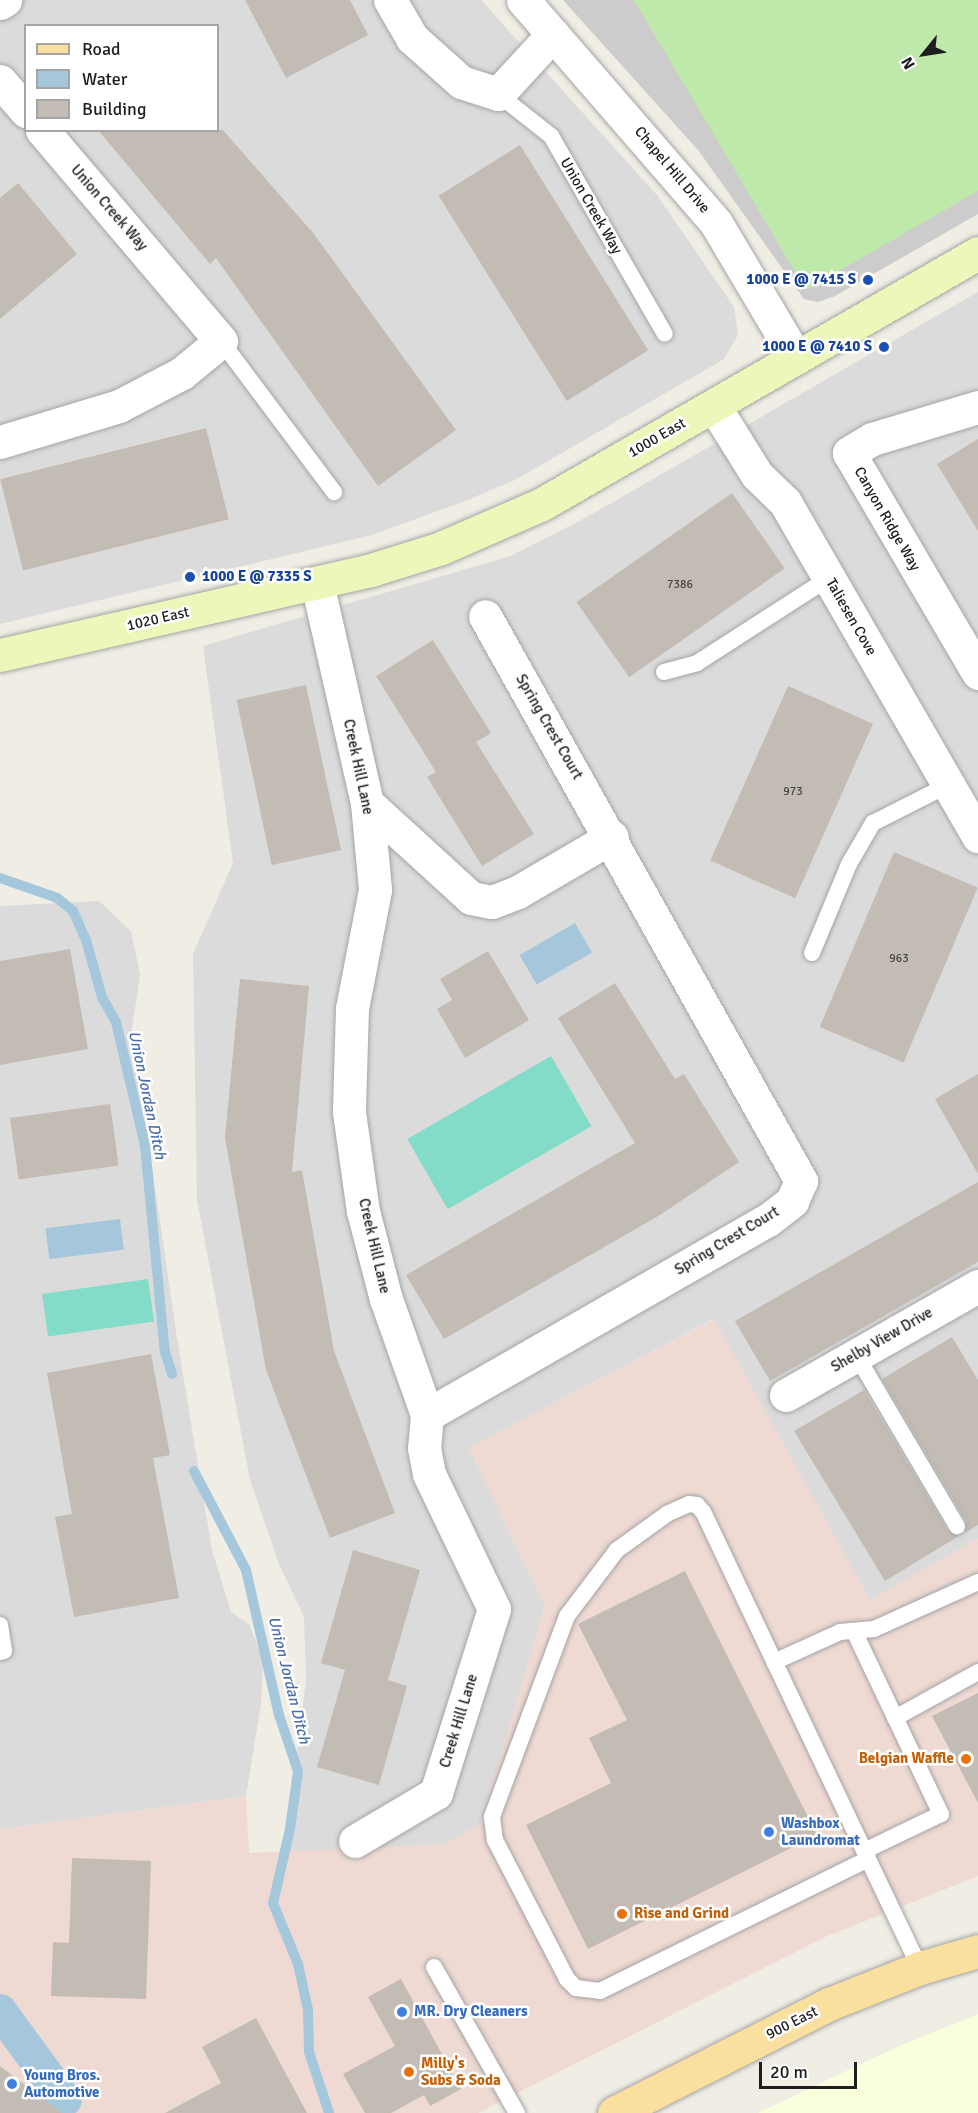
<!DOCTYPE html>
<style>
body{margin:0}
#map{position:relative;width:978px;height:2113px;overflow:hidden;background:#efede4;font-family:Signika,sans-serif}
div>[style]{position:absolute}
.residential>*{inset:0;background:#dcdbdb}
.commercial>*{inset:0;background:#efd9d3}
.education>*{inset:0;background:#f9fedd}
.religious>*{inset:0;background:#ccc}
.grass>*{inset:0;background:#bfe8ab}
.pitch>*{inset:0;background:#83dcc8;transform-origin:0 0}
.water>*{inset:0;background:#a5c7dc;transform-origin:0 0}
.stream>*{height:10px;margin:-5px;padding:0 5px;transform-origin:5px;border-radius:5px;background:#a5c7dc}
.canal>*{height:34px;margin:-17px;padding:0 17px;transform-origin:17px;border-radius:17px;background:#a5c7dc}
.building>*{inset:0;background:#c3bcb4;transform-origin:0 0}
.roads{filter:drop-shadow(0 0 2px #a5a5a5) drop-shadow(0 0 2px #a5a5a5)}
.lane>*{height:16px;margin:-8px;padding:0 8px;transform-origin:8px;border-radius:8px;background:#fff}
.street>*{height:33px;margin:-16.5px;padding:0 16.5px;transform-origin:16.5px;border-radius:16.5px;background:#fff}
.secondary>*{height:33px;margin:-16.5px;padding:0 16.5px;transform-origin:16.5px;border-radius:16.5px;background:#ebf8b9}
.primary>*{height:33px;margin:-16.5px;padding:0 16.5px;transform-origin:16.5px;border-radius:16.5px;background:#fae09e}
.dots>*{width:16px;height:16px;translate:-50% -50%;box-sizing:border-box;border:3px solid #fff;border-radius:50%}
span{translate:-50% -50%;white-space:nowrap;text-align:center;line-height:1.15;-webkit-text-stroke:5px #fff;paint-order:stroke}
.number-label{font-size:12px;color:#474644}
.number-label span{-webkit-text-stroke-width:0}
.street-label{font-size:15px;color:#1e1e1e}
.transit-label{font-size:15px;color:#164399;font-weight:700}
.right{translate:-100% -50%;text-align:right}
.left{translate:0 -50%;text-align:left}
.food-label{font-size:15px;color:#c56008;font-weight:700}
.shop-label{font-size:15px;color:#366cbe;font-weight:700}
.water-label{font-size:16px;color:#4c6dac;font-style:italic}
.legend{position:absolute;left:24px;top:24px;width:195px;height:108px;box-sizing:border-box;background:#fff;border:2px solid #a5a5a5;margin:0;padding:8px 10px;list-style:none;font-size:18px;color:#1e1e1e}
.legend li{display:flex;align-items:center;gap:12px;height:30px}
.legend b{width:30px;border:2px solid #a5a5a5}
.north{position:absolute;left:894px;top:24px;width:60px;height:60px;-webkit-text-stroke:4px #fff;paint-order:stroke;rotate:240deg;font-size:16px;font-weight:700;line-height:24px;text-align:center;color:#1e1e1e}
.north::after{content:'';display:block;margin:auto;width:21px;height:27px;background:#1e1e1e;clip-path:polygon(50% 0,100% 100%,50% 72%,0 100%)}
.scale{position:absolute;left:759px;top:2062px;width:98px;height:27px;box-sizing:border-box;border:3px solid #1e1e1e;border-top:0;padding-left:8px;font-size:18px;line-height:21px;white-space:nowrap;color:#1e1e1e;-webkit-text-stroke:4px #fff;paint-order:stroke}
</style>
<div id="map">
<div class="residential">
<div style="clip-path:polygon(evenodd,0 0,481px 0,657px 195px,734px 307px,738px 335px,724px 359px,714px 365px,515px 480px,465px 501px,372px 535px,0 624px,0 0,26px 26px,218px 26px,218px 130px,26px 130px,26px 26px)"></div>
<div style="clip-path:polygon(978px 292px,978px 1538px,870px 1601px,713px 1319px,469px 1448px,545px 1605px,481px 1824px,445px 1844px,284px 1853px,306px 1681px,304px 1617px,279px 1564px,250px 1480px,197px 1200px,193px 954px,233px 863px,203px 646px,511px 556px,587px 517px)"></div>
<div style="clip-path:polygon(99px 901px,131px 931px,140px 974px,132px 1029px,177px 1338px,212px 1550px,231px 1612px,249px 1624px,263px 1659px,261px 1704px,246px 1796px,0 1829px,0 906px)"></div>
</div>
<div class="commercial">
<div style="clip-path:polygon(714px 1319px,870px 1600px,978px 1538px,978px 1876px,825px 1937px,478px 2113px,0 2113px,0 1829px,246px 1796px,249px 1853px,445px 1844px,480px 1824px,545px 1605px,469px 1448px)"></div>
</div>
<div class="education">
<div style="clip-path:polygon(978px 2014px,978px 2113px,758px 2113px,899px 2046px)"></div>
</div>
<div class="religious">
<div style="clip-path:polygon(563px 0,978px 0,978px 214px,835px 296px,818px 302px,804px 299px,698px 150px)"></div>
</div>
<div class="grass">
<div style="clip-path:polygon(634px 0,978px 0,978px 191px,806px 290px)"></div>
</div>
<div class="pitch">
<div style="left:551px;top:1056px;width:81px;height:166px;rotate:60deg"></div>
<div style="left:148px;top:1279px;width:43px;height:107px;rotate:82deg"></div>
</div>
<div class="water">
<div style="left:575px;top:923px;width:34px;height:64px;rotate:60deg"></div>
<div style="left:120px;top:1219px;width:31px;height:75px;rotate:83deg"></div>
</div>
<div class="stream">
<div style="left:0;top:878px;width:60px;rotate:19.3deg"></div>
<div style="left:57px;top:898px;width:21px;rotate:39deg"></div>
<div style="left:73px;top:911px;width:32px;rotate:66deg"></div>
<div style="left:86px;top:940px;width:59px;rotate:74.3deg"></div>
<div style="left:102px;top:997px;width:29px;rotate:61deg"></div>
<div style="left:116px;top:1022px;width:127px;rotate:76.8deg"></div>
<div style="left:145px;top:1146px;width:207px;rotate:84.5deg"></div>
<div style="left:165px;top:1352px;width:23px;rotate:72deg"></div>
<div style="left:194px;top:1471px;width:112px;rotate:62.3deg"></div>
<div style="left:246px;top:1570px;width:149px;rotate:77.2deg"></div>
<div style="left:279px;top:1715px;width:59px;rotate:71.3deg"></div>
<div style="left:298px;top:1771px;width:59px;rotate:97.9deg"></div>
<div style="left:290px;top:1829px;width:76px;rotate:102.9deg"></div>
<div style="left:273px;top:1903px;width:66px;rotate:67.7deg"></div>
<div style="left:298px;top:1964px;width:47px;rotate:77.7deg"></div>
<div style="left:308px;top:2010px;width:42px;rotate:88.6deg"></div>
<div style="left:309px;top:2052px;width:64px;rotate:71.8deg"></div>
</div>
<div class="canal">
<div style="left:0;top:2011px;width:110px;rotate:53.9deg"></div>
</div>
<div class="building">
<div style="clip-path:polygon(245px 0,350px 0,368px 35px,286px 78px)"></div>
<div style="clip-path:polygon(98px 130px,223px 130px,314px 234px,456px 430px,378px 486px,216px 258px,210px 264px)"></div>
<div style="left:520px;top:145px;width:242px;height:96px;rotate:58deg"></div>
<div style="clip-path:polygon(18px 183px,77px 254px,0 319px,0 198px)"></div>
<div style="left:206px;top:428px;width:94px;height:212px;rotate:76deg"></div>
<div style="clip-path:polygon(978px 439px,978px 531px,937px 464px)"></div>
<div style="left:732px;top:493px;width:92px;height:190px;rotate:55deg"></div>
<div style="clip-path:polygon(433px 640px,491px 733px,476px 742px,534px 834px,482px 866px,427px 777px,436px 772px,376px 676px)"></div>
<div style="left:306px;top:685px;width:169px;height:71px;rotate:78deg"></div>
<div style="left:788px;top:686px;width:93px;height:191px;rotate:24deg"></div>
<div style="left:894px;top:852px;width:91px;height:190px;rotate:23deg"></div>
<div style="clip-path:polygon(70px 949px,88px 1049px,0 1065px,0 961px)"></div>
<div style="clip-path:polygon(488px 951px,529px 1020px,465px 1058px,437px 1009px,452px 1000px,440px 979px)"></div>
<div style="clip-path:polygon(240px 979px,309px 986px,292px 1172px,302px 1170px,334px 1351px,395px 1513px,330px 1538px,266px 1370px,225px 1138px)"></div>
<div style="clip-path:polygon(615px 983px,675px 1079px,684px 1074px,739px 1162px,660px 1215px,444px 1339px,406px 1275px,635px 1143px,558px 1018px)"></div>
<div style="clip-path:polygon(978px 1074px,978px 1174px,935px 1099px)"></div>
<div style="left:110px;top:1104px;width:62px;height:101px;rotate:82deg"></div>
<div style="clip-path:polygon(978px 1182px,978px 1262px,770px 1381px,735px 1321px)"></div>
<div style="clip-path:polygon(952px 1337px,978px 1380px,978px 1525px,965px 1533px,966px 1521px,882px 1379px)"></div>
<div style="clip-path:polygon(151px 1354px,170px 1455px,153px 1458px,179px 1598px,74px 1617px,55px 1517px,72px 1514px,47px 1373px)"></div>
<div style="clip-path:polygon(864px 1390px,948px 1531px,959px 1536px,885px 1581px,794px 1431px)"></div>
<div style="clip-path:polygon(353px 1550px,420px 1570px,388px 1680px,407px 1686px,379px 1785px,317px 1767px,345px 1670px,321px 1663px)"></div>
<div style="clip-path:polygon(685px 1571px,817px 1835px,588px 1949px,526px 1825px,611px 1783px,589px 1738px,627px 1720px,578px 1624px)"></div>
<div style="clip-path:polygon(978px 1693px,978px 1803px,932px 1716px)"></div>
<div style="clip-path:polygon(72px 1858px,151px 1861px,146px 1999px,51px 1996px,53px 1942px,69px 1943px)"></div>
<div style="clip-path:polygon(401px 1979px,461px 2089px,430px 2106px,424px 2095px,391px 2113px,365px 2113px,343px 2074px,395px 2046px,368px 1997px)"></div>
<div style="clip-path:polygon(256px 2018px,307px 2113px,165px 2113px,221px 2083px,202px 2047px)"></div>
<div style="clip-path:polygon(0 2066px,62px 2113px,0 2113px)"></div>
</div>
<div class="roads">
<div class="lane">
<div style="left:498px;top:94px;width:68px;rotate:38.4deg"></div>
<div style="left:551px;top:136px;width:228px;rotate:60.1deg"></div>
<div style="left:221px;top:341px;width:189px;rotate:53.2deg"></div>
<div style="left:664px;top:672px;width:34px;rotate:-15deg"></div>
<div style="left:697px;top:663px;width:157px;rotate:-32.8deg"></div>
<div style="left:812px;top:953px;width:96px;rotate:-67.4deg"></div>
<div style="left:849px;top:864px;width:48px;rotate:-59.7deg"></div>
<div style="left:873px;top:823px;width:84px;rotate:-26.9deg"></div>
<div style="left:855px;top:1353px;width:201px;rotate:59.5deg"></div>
<div style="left:0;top:1625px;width:26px;rotate:81deg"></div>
<div style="left:4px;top:1651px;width:4px;rotate:166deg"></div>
<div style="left:854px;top:1631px;width:203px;rotate:64.6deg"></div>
<div style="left:941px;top:1814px;width:85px;rotate:154.3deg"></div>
<div style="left:774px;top:1662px;width:72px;rotate:-24.4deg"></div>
<div style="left:840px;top:1632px;width:34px;rotate:-5deg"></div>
<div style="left:874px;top:1629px;width:114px;rotate:-24.3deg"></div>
<div style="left:895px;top:1718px;width:95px;rotate:-29deg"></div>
<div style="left:868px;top:1859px;width:384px;rotate:-115.4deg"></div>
<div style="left:703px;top:1512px;width:9px;rotate:-131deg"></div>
<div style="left:697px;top:1505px;width:8px;rotate:-173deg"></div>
<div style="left:689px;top:1504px;width:24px;rotate:156deg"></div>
<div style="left:667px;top:1514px;width:62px;rotate:144.2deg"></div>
<div style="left:617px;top:1550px;width:83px;rotate:127.1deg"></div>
<div style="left:567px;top:1616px;width:215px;rotate:110.5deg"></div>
<div style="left:492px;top:1817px;width:23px;rotate:83deg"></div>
<div style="left:495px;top:1840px;width:157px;rotate:62.6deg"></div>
<div style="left:567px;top:1979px;width:13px;rotate:45deg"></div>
<div style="left:576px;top:1988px;width:24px;rotate:7deg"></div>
<div style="left:600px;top:1991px;width:299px;rotate:-26.2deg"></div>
<div style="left:868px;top:1859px;width:121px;rotate:64.5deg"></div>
<div style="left:434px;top:1967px;width:168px;rotate:60.4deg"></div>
</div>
<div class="street">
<div style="left:390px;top:0;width:44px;rotate:59.9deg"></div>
<div style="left:412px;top:38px;width:66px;rotate:41.9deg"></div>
<div style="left:461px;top:82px;width:39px;rotate:18deg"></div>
<div style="left:498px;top:94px;width:81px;rotate:-47.5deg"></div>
<div style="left:523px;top:0;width:295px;rotate:49.1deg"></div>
<div style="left:716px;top:223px;width:157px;rotate:59.3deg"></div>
<div style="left:0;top:3px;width:6px;rotate:-31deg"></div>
<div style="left:0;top:81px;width:40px;rotate:49deg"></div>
<div style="left:714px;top:406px;width:81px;rotate:58.1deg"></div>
<div style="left:757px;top:475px;width:39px;rotate:44deg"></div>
<div style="left:785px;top:502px;width:386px;rotate:60deg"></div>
<div style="left:978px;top:407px;width:111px;rotate:163.2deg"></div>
<div style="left:872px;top:439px;width:27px;rotate:149deg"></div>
<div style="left:849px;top:453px;width:255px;rotate:59.6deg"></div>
<div style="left:0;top:442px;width:124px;rotate:-16.8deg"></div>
<div style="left:119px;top:406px;width:71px;rotate:-27.6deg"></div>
<div style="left:182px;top:373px;width:50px;rotate:-39.4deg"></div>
<div style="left:221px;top:341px;width:277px;rotate:-130.3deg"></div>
<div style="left:317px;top:583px;width:226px;rotate:77.2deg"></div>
<div style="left:367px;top:803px;width:87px;rotate:84.7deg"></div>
<div style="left:375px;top:890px;width:120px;rotate:101deg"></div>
<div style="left:352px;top:1008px;width:104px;rotate:91.7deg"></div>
<div style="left:349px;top:1112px;width:100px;rotate:82deg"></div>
<div style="left:363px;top:1211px;width:91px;rotate:75.4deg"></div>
<div style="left:386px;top:1299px;width:123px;rotate:70.5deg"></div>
<div style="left:427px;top:1415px;width:33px;rotate:95deg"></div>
<div style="left:424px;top:1448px;width:26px;rotate:79deg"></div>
<div style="left:429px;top:1474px;width:150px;rotate:64.3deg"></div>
<div style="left:494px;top:1609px;width:193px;rotate:107.5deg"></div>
<div style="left:436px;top:1793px;width:94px;rotate:149.3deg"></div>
<div style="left:367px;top:803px;width:141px;rotate:42.4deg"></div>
<div style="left:471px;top:898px;width:21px;rotate:11deg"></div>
<div style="left:492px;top:902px;width:26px;rotate:-21deg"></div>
<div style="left:516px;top:893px;width:111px;rotate:-30.3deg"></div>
<div style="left:786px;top:1395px;width:221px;rotate:-29.6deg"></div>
<div style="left:427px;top:1415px;width:393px;rotate:-29.8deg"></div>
<div style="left:768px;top:1220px;width:31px;rotate:-38deg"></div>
<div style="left:792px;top:1201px;width:22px;rotate:-66deg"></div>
<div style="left:801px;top:1181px;width:647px;rotate:-119.22deg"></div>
</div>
<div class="secondary">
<div style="left:0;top:655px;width:381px;rotate:-12.9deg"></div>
<div style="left:371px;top:570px;width:73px;rotate:-17.4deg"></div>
<div style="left:441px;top:548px;width:110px;rotate:-23.5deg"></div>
<div style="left:542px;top:504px;width:503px;rotate:-29.93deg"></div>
</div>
<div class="primary">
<div style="left:614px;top:2113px;width:241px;rotate:-26.9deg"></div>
<div style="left:829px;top:2004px;width:98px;rotate:-21.6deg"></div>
<div style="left:920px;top:1968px;width:60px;rotate:-16.3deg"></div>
</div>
</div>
<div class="dots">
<div style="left:868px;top:280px;background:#1a4fb4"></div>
<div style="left:884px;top:347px;background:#1a4fb4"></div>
<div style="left:190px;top:577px;background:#1a4fb4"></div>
<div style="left:966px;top:1759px;background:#e8710a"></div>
<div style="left:769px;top:1832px;background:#3f7fe0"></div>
<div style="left:622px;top:1914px;background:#e8710a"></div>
<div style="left:402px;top:2012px;background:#3f7fe0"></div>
<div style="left:409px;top:2072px;background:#e8710a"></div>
<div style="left:12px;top:2084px;background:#3f7fe0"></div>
</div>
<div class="number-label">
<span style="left:680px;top:585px">7386</span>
<span style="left:793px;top:792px">973</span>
<span style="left:899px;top:959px">963</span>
</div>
<div class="street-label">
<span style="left:672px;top:170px;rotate:50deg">Chapel Hill Drive</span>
<span style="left:591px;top:206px;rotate:60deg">Union Creek Way</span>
<span style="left:109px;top:208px;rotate:49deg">Union Creek Way</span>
<span style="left:657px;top:438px;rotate:-30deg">1000 East</span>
<span style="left:887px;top:519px;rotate:60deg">Canyon Ridge Way</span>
<span style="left:851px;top:617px;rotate:60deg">Taliesen Cove</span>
<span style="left:158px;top:619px;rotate:-13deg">1020 East</span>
<span style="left:549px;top:727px;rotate:60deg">Spring Crest Court</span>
<span style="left:358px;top:767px;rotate:78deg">Creek Hill Lane</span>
<span style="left:727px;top:1241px;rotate:-31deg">Spring Crest Court</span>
<span style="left:374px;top:1246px;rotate:77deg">Creek Hill Lane</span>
<span style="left:882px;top:1340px;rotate:-30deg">Shelby View Drive</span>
<span style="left:459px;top:1721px;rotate:-73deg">Creek Hill Lane</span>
<span style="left:792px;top:2023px;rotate:-27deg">900 East</span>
</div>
<div class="transit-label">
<span class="right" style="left:856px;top:280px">1000 E @ 7415 S</span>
<span class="right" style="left:872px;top:347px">1000 E @ 7410 S</span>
<span class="left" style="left:202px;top:577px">1000 E @ 7335 S</span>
</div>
<div class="food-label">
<span class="right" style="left:954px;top:1759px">Belgian Waffle</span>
<span class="left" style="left:634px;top:1914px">Rise and Grind</span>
<span class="left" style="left:421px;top:2072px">Milly's<br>Subs &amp; Soda</span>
</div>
<div class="shop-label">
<span class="left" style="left:781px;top:1832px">Washbox<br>Laundromat</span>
<span class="left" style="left:414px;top:2012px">MR. Dry Cleaners</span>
<span class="left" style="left:24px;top:2084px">Young Bros.<br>Automotive</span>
</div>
<div class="water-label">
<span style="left:147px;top:1095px;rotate:78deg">Union Jordan Ditch</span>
<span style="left:289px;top:1680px;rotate:76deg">Union Jordan Ditch</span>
</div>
<ul class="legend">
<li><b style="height:8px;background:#fae09e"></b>Road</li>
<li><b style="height:16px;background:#a5c7dc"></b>Water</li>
<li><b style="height:16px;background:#c3bcb4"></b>Building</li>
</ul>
<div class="north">N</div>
<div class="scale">20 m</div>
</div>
